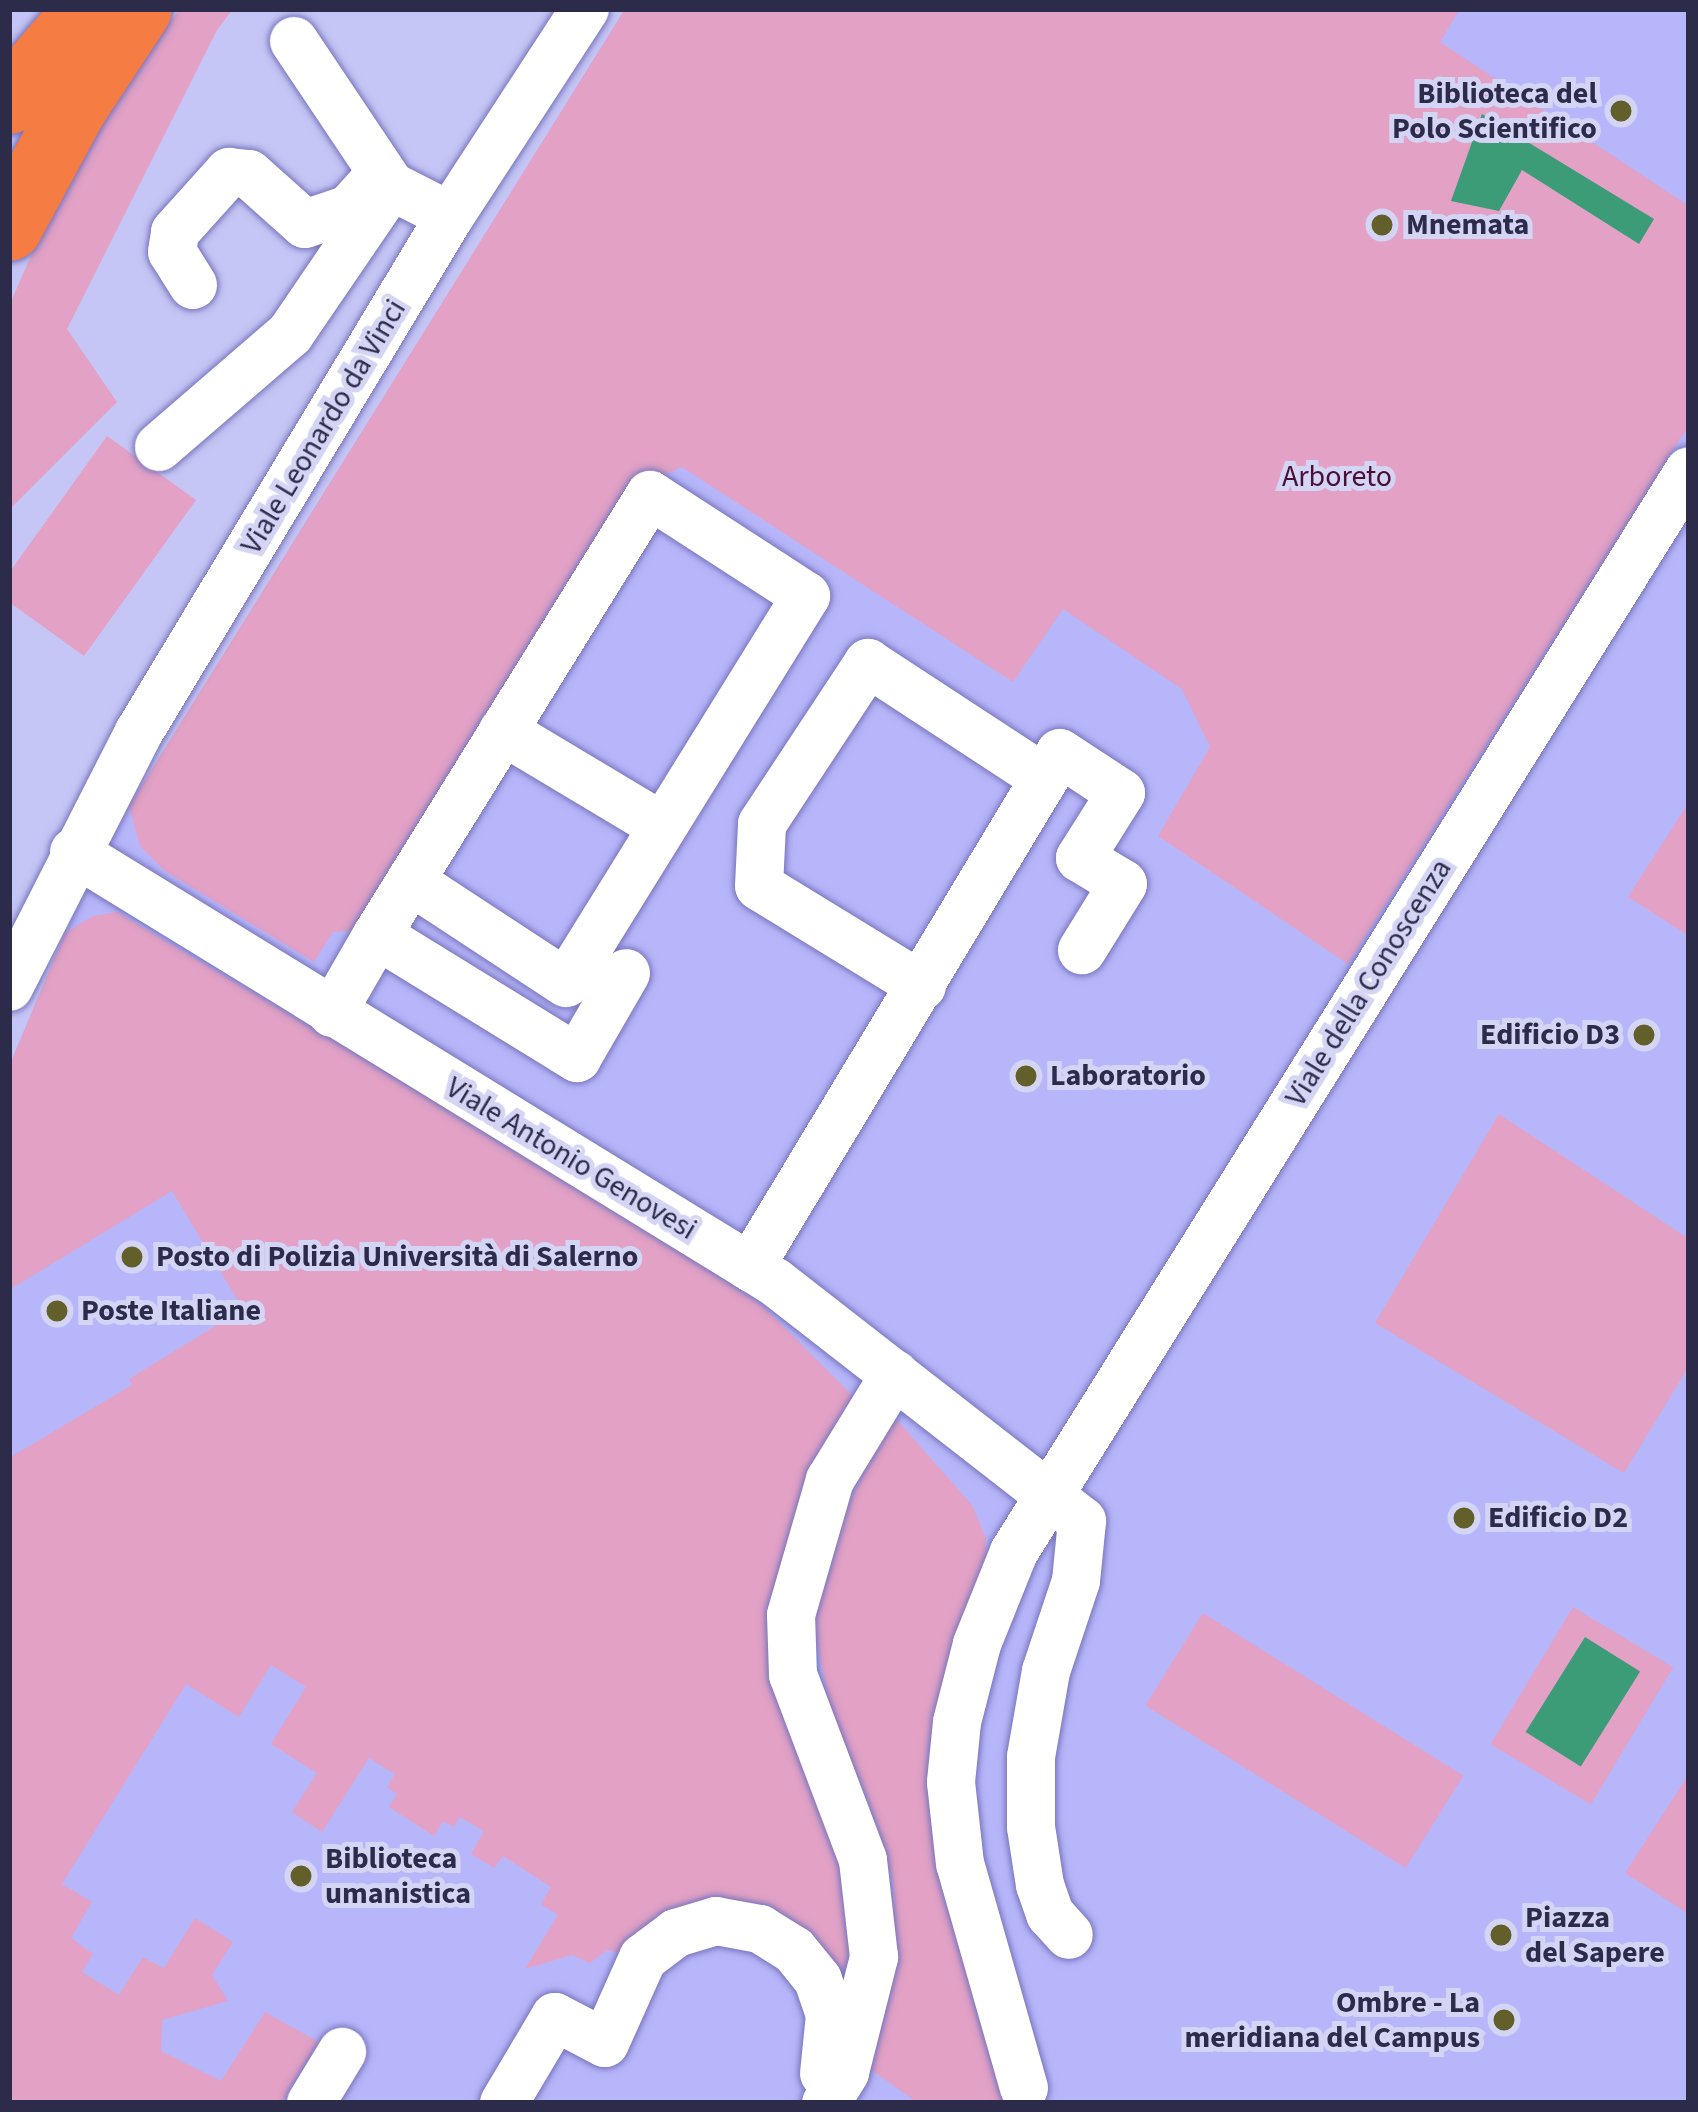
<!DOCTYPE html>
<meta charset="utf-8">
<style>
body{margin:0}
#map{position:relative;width:1698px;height:2112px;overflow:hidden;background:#c5c6f5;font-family:"Source Sans 3",sans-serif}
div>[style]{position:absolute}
.built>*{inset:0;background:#b7b6fa}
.green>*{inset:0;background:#e2a1c5;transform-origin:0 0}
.water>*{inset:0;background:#3b9c77;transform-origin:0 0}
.roads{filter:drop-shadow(0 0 3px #7774bd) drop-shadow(0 0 3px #7774bd)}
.minor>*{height:48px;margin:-24px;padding:0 24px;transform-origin:24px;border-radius:24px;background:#fff}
.highway>*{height:66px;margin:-33px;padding:0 33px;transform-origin:33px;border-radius:33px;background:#f57c42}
.dots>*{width:33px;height:33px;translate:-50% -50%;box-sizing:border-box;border:6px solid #d4d4f4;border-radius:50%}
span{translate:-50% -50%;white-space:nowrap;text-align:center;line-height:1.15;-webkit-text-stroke:10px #d4d4f4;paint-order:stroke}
.poi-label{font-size:30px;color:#2c2b4a;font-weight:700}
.right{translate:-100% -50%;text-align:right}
.left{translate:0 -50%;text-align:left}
.street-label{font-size:30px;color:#2c2b4a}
.park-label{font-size:30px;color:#490f36}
.frame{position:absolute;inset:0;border:12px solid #2c2b4a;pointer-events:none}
</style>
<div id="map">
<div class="built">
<div style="clip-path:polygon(625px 9px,1689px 9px,1689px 2103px,9px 2103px,9px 1066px,65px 933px,129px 806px)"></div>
</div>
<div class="green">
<div style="clip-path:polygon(180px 9px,233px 9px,217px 30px,67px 329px,117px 402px,9px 510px,9px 306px,54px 203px,145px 55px)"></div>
<div style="clip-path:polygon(625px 9px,1460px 9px,1440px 42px,1689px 206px,1689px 425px,1348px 964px,1158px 836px,1210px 747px,1182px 689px,1063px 609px,1013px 682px,682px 467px,633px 489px,371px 909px,350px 931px,333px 932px,314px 962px,165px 871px,140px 846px,129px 806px)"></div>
<div style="clip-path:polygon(107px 436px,196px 500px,84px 656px,9px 602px,9px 573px)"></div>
<div style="clip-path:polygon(1689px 802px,1689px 936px,1628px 897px)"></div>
<div style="clip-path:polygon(117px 912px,622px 1211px,762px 1305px,853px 1396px,857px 1405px,797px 1521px,835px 1832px,857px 1933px,845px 1995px,760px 1929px,643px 1958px,607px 1950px,590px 1963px,572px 1955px,525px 1969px,558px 1915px,541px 1904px,551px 1887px,503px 1856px,494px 1868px,471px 1854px,484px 1831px,460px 1817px,454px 1827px,443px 1821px,434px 1836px,389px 1807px,397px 1794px,387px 1787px,395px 1774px,369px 1758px,322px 1832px,292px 1812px,317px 1773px,271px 1744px,306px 1687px,271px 1665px,239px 1717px,186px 1684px,62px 1884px,92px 1902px,71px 1938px,93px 1954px,82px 1972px,119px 1995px,143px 1957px,164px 1968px,195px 1918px,233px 1942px,212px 1975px,228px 2001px,162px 2020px,161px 2051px,221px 2081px,265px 2012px,319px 2042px,282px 2103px,9px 2103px,9px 1458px,132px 1385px,129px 1379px,243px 1309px,172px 1191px,9px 1290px,9px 1067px,65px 933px,93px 916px)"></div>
<div style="clip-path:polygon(1499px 1114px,1689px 1239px,1689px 1366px,1624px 1473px,1375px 1323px)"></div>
<div style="clip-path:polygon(897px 1420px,972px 1505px,986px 1538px,988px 1576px,961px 1651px,1006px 2101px,1000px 2103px,918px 2103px,870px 2069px,894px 1977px,893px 1881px,863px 1787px,833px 1723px,814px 1627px,834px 1533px,884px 1431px)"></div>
<div style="left:1573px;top:1607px;width:117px;height:160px;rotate:31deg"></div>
<div style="left:1203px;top:1613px;width:307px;height:109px;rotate:32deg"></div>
<div style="clip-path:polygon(1689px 1774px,1689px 1914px,1625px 1873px)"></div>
</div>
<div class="water">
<div style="clip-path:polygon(1482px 114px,1654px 219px,1639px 244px,1522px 170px,1499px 211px,1451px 201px)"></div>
<div style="left:1585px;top:1637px;width:65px;height:112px;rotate:32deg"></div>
</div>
<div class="roads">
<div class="minor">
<div style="left:294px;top:41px;width:174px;rotate:56.2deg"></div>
<div style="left:193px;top:285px;width:39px;rotate:-122deg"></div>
<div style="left:172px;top:252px;width:20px;rotate:-81deg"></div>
<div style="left:175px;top:232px;width:81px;rotate:-48deg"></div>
<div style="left:229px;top:172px;width:20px;rotate:6deg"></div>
<div style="left:249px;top:174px;width:75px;rotate:41.8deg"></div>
<div style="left:305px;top:224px;width:46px;rotate:-18.8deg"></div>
<div style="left:349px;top:209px;width:38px;rotate:-48deg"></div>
<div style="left:159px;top:447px;width:173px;rotate:-40.8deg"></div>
<div style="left:290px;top:334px;width:179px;rotate:-55.7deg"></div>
<div style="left:391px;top:186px;width:66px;rotate:27deg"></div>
<div style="left:503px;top:731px;width:185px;rotate:30.9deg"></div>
<div style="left:74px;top:852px;width:822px;rotate:31.53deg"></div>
<div style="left:775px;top:1282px;width:389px;rotate:37.9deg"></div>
<div style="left:1082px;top:1521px;width:60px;rotate:95.7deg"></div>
<div style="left:1076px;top:1581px;width:95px;rotate:108.4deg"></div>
<div style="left:1046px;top:1671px;width:87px;rotate:99.9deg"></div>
<div style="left:1031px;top:1757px;width:70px;rotate:90deg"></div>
<div style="left:1031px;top:1827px;width:59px;rotate:81.2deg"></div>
<div style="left:1040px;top:1885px;width:31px;rotate:71deg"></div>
<div style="left:1050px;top:1914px;width:28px;rotate:48deg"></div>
<div style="left:377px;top:935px;width:235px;rotate:31.6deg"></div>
<div style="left:577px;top:1058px;width:98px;rotate:-60deg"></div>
<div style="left:922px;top:986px;width:191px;rotate:-148.5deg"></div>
<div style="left:759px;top:886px;width:62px;rotate:-87.2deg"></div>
<div style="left:762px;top:824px;width:193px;rotate:-56.6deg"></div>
<div style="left:868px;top:663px;width:210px;rotate:33.2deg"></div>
<div style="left:9px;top:987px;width:286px;rotate:-63deg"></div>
<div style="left:139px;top:732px;width:602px;rotate:-58.92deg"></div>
<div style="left:450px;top:216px;width:247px;rotate:-56.9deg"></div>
<div style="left:332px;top:1013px;width:90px;rotate:-60deg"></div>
<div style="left:377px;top:935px;width:518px;rotate:-58.18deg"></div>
<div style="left:650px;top:495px;width:186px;rotate:32.9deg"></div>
<div style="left:806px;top:596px;width:455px;rotate:121.8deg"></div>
<div style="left:566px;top:983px;width:186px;rotate:-146.7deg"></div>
<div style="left:750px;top:1267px;width:600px;rotate:-58.91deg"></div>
<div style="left:1060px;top:753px;width:73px;rotate:33.3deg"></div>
<div style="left:1121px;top:793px;width:77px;rotate:122.2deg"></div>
<div style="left:1080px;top:858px;width:50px;rotate:31.2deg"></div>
<div style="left:1123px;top:884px;width:78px;rotate:121.8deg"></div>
<div style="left:1024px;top:2088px;width:233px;rotate:-105.9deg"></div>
<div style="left:960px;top:1864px;width:82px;rotate:-96.3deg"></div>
<div style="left:951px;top:1782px;width:60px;rotate:-84.3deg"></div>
<div style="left:957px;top:1722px;width:81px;rotate:-75.6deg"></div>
<div style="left:977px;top:1644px;width:99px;rotate:-68.1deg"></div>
<div style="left:1014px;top:1552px;width:1274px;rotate:-58.02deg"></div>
<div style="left:311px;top:2103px;width:60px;rotate:-58.7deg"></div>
<div style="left:504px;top:2103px;width:100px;rotate:-59.3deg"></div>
<div style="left:555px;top:2017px;width:56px;rotate:27.5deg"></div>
<div style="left:605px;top:2043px;width:93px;rotate:-65.9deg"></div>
<div style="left:643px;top:1958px;width:41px;rotate:-37.1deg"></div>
<div style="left:676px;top:1933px;width:42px;rotate:-16.7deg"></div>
<div style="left:716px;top:1921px;width:45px;rotate:10.3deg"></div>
<div style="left:760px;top:1929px;width:40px;rotate:32deg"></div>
<div style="left:794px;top:1950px;width:38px;rotate:51deg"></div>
<div style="left:818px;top:1980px;width:37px;rotate:71deg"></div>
<div style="left:830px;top:2015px;width:59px;rotate:95.8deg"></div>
<div style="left:826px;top:2103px;width:36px;rotate:-58deg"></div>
<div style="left:845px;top:2072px;width:119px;rotate:-75.8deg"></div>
<div style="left:874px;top:1957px;width:98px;rotate:-96.5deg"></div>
<div style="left:863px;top:1860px;width:198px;rotate:-110.7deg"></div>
<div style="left:793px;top:1675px;width:60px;rotate:-91.9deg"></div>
<div style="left:791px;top:1615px;width:141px;rotate:-73.9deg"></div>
<div style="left:830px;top:1480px;width:124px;rotate:-58.5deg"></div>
</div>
<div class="highway">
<div style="left:9px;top:101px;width:121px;rotate:-49.3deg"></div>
<div style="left:9px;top:228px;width:136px;rotate:-61.6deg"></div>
<div style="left:74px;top:108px;width:118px;rotate:-56.7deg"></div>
</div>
</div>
<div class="dots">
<div style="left:1621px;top:111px;background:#635f2b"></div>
<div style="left:1382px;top:225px;background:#635f2b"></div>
<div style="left:1644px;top:1035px;background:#635f2b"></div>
<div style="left:1026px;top:1076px;background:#635f2b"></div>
<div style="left:132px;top:1257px;background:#635f2b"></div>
<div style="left:57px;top:1311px;background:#635f2b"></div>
<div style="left:1464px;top:1518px;background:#635f2b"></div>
<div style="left:301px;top:1876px;background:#635f2b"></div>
<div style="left:1501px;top:1935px;background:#635f2b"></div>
<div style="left:1504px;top:2020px;background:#635f2b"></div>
</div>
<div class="poi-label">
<span class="right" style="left:1597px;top:111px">Biblioteca del<br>Polo Scientifico</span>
<span class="left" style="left:1406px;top:225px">Mnemata</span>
<span class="right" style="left:1620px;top:1035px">Edificio D3</span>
<span class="left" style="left:1050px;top:1076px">Laboratorio</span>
<span class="left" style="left:156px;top:1257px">Posto di Polizia Università di Salerno</span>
<span class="left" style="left:81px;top:1311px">Poste Italiane</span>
<span class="left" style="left:1488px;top:1518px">Edificio D2</span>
<span class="left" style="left:325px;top:1876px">Biblioteca<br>umanistica</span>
<span class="left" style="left:1525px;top:1935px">Piazza<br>del Sapere</span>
<span class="right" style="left:1480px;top:2020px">Ombre - La<br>meridiana del Campus</span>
</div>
<div class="street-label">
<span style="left:324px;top:427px;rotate:-59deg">Viale Leonardo da Vinci</span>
<span style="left:1369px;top:983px;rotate:-58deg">Viale della Conoscenza</span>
<span style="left:571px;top:1159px;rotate:31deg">Viale Antonio Genovesi</span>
</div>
<div class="park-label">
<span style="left:1337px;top:477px">Arboreto</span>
</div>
<div class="frame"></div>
</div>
